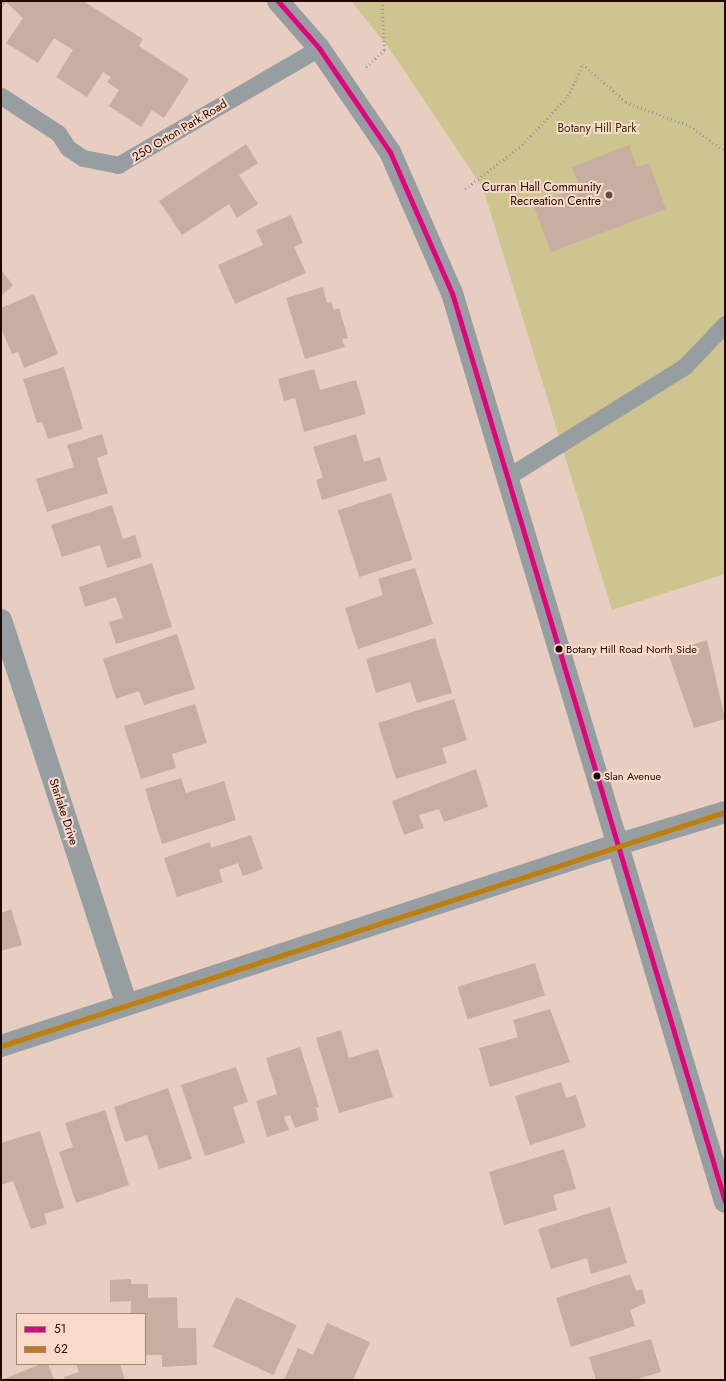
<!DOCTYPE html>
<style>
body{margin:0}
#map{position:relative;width:726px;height:1381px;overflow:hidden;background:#e7cec1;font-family:Jost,sans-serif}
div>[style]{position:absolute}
.green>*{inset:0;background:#cec48f}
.building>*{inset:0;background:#c7aea1;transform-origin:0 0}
.path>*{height:2.5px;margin-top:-1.25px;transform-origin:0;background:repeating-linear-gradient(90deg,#9f9a97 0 1px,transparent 0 4px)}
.service>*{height:17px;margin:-8.5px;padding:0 8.5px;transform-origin:8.5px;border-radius:8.5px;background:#979ea1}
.minor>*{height:22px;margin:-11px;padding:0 11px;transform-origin:11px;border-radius:11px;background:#979ea1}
.tertiary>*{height:22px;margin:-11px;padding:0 11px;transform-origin:11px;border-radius:11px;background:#979ea1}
.bus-1>*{height:5px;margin:-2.5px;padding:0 2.5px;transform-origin:2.5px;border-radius:2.5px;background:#e5007d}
.bus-2>*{height:5px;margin:-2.5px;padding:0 2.5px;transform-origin:2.5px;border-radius:2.5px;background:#c17e00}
.dots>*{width:11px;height:11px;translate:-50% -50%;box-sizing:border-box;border:2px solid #f9daca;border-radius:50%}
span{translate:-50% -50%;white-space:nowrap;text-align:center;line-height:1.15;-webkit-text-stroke:4px #f9daca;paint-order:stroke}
.bus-label{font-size:11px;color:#200700}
.left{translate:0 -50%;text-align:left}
.park-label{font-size:12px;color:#333304}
.street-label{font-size:12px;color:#200700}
.poi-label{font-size:12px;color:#200700}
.right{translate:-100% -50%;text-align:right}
.frame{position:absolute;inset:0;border:2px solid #200700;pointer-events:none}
.legend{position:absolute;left:16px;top:1313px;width:130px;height:52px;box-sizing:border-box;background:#f9daca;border:1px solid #a28679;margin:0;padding:5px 7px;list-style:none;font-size:12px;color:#200700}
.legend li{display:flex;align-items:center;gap:8px;height:20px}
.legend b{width:20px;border:1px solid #a28679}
</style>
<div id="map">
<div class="green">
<div style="clip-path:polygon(351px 1px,725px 1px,725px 574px,612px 610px,483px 188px,389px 48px)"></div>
</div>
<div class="building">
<div style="clip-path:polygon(1px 1px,83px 1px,143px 39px,139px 46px,189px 79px,164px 118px,152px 110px,141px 127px,109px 106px,119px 90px,107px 82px,111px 77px,103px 72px,87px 97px,56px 77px,73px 50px,54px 38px,38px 63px,6px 43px,23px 18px,6px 2px,1px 10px)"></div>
<div style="clip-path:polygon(246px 144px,258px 163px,239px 175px,258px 204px,237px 218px,229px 204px,182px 235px,159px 201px)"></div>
<div style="clip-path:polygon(629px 145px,637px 167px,649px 163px,666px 209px,551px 252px,533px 204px,580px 187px,572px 167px)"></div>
<div style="clip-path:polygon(291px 215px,303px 243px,294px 247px,306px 273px,235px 304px,218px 265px,263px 245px,256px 230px)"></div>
<div style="clip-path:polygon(1px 270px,13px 285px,1px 296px)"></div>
<div style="clip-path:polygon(323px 287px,327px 303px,331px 302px,334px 310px,339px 308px,348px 338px,342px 339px,345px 347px,305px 359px,286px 298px)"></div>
<div style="clip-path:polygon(34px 294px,58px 354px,24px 368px,18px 352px,12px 354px,1px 328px,1px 308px)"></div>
<div style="clip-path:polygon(64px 367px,83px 429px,48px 439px,42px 422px,37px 423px,23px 379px)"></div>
<div style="clip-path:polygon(314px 369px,320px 390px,356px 380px,366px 414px,304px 432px,295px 398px,284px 401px,278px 379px)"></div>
<div style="clip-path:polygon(102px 434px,108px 454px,97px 458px,108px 493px,47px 512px,36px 479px,74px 467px,67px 445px)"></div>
<div style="clip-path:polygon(356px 434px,364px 462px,380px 457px,387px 480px,322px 500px,316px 480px,323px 478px,313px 447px)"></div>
<div style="left:391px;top:493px;width:70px;height:56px;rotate:72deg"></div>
<div style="clip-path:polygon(112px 505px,123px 539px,135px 535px,142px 557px,107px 568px,100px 545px,62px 557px,51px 525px)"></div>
<div style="clip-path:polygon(152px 563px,172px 627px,116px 644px,109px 622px,123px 618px,116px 597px,85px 607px,79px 587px)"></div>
<div style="clip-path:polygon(415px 568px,433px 624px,358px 649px,345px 608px,383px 595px,378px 579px)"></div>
<div style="clip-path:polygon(177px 634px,195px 689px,144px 705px,139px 691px,116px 699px,103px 659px)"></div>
<div style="clip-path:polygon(435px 638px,452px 693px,417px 703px,410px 682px,376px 693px,366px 659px)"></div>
<div style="clip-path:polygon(707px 640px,725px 719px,694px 728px,668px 653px)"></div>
<div style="clip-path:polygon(454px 699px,467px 740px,442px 748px,447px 763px,396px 779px,378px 723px)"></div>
<div style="clip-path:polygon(195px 704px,207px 743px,172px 754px,176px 768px,141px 779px,124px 726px)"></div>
<div style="clip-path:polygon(476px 769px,488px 807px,444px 822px,439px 809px,419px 815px,424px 828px,404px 835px,392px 801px)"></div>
<div style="clip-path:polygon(181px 778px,186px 793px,224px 781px,236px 820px,162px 844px,145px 789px)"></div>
<div style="clip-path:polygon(251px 835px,263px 869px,243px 876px,238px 863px,219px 870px,223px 882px,177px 897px,164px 858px,210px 842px,211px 848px)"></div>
<div style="clip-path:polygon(11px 909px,22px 945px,1px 951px,1px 913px)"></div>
<div style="left:535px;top:963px;width:34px;height:81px;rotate:73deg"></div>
<div style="clip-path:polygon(550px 1009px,570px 1062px,490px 1087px,479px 1048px,518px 1037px,513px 1020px)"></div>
<div style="clip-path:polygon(341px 1030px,349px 1058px,378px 1049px,393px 1097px,339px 1113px,316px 1038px)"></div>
<div style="clip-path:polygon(300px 1047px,319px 1107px,316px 1108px,319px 1120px,295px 1128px,290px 1115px,284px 1117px,289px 1130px,267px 1137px,256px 1101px,277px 1094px,266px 1058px)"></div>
<div style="clip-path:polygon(236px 1067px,248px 1102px,233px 1107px,245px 1143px,205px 1156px,181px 1085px)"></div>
<div style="clip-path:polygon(561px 1082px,566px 1098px,576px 1095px,586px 1127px,530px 1145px,515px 1096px)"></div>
<div style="clip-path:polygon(168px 1088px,192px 1159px,159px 1169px,147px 1135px,125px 1142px,114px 1107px)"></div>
<div style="clip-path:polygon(105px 1110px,129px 1185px,76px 1203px,59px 1152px,73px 1147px,65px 1123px)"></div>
<div style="clip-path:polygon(40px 1131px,64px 1208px,44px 1214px,47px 1224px,31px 1229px,13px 1181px,1px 1185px,1px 1143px)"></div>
<div style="clip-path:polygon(564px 1149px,576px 1189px,553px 1195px,557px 1210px,504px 1225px,489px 1172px)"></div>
<div style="clip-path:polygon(610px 1207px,627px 1263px,591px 1274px,587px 1258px,551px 1269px,538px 1229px)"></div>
<div style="clip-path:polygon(630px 1274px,636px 1291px,642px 1289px,646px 1303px,630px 1310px,635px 1326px,571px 1347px,556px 1298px)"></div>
<div style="clip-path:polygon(131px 1279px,131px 1284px,148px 1284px,148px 1298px,177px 1297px,178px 1328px,196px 1328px,197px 1365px,162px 1367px,162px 1355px,145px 1355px,145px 1314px,131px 1314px,131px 1301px,110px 1302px,110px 1280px)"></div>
<div style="left:236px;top:1297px;width:67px;height:55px;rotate:25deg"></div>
<div style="clip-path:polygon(327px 1323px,370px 1342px,353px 1380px,284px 1380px,298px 1348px,313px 1355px)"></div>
<div style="clip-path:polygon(651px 1339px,661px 1372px,634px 1380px,596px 1380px,589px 1357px)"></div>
<div style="clip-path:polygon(41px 1364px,48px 1364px,54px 1380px,1px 1380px)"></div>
<div style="clip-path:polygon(76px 1364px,120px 1364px,125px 1380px,65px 1380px,64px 1377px,79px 1372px)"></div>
</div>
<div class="path">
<div style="left:366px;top:67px;width:25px;rotate:-43deg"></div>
<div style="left:384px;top:50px;width:49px;rotate:-92.3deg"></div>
<div style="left:465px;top:189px;width:72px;rotate:-37.7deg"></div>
<div style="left:522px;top:145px;width:67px;rotate:-46.8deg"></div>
<div style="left:568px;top:96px;width:35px;rotate:-65deg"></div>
<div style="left:583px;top:64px;width:57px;rotate:41.5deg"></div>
<div style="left:626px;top:102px;width:68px;rotate:20.6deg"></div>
<div style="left:690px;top:126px;width:43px;rotate:35.5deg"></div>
</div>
<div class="service">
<div style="left:1px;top:96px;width:68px;rotate:33deg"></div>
<div style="left:58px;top:133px;width:18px;rotate:56deg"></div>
<div style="left:68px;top:148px;width:18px;rotate:34deg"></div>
<div style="left:83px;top:158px;width:36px;rotate:11deg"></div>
<div style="left:118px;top:165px;width:233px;rotate:-30.2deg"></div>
<div style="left:507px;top:477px;width:210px;rotate:-31.9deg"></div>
<div style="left:685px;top:366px;width:58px;rotate:-46.4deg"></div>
</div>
<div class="minor">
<div style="left:1px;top:620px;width:403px;rotate:71.9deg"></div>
<div style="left:616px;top:845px;width:114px;rotate:-16.8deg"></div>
</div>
<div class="tertiary">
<div style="left:278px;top:1px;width:62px;rotate:48.9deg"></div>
<div style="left:319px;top:48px;width:126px;rotate:55.7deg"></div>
<div style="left:390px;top:152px;width:154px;rotate:66.3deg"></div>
<div style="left:452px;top:293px;width:949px;rotate:73.28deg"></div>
<div style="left:1px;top:1046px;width:647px;rotate:-18.1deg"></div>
</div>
<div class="bus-1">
<div style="left:278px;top:1px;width:62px;rotate:48.9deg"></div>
<div style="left:319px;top:48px;width:126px;rotate:55.7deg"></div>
<div style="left:390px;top:152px;width:154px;rotate:66.3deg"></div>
<div style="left:452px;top:293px;width:949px;rotate:73.28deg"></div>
</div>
<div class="bus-2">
<div style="left:1px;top:1046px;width:761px;rotate:-17.91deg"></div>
</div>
<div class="dots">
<div style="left:609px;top:195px;background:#664d44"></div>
<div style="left:559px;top:649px;background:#200700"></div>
<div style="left:597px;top:776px;background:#200700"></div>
</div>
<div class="bus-label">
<span class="left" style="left:566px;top:649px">Botany Hill Road North Side</span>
<span class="left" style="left:604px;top:776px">Slan Avenue</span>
</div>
<div class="park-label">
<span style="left:597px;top:129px">Botany Hill Park</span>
</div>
<div class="street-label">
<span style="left:180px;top:131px;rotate:-31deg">250 Orton Park Road</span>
<span style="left:63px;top:812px;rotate:72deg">Starlake Drive</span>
</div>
<div class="poi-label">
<span class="right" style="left:601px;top:195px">Curran Hall Community<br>Recreation Centre</span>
</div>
<div class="frame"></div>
<ul class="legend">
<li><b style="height:5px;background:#e5007d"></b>51</li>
<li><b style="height:5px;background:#c17e00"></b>62</li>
</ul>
</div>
